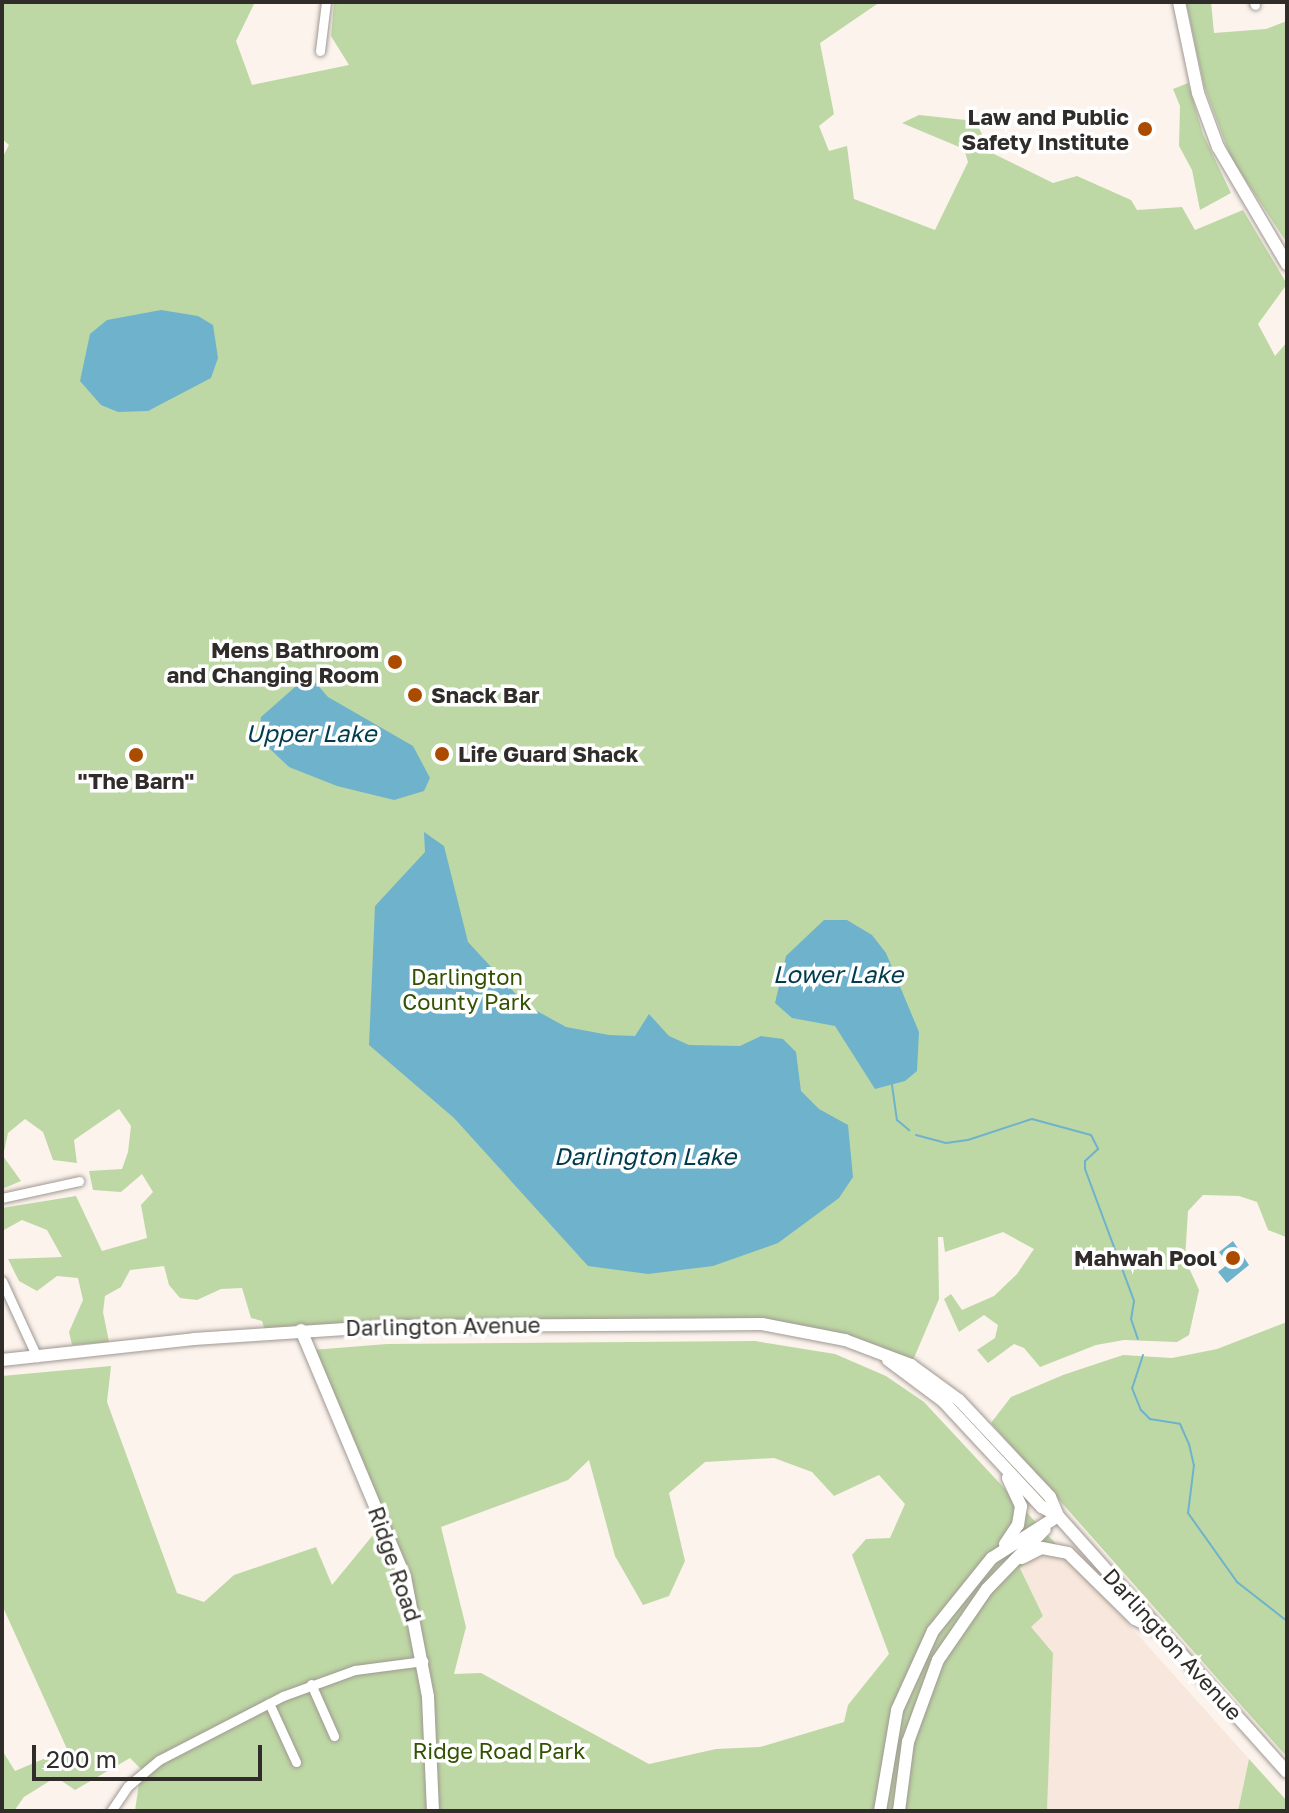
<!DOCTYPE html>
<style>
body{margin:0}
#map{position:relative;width:1289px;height:1813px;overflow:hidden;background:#fcf3ed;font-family:"Golos Text",sans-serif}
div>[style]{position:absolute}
.built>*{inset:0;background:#f7e7dc}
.green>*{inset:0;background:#bdd8a4}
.water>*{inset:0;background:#6fb2cc}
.stream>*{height:2px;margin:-1px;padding:0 1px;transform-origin:1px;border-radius:1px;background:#6fb2cc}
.roads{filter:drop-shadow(0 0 2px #a09892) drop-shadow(0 0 2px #a09892)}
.street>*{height:9px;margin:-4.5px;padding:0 4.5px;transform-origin:4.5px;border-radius:4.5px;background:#fff}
.secondary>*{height:12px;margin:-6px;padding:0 6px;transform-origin:6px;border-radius:6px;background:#fff}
.dots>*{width:22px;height:22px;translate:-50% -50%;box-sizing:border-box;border:4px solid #fff;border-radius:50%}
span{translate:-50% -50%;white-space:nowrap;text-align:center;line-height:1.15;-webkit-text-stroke:7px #fff;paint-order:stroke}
.poi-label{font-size:22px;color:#2f2c29;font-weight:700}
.right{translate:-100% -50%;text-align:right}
.left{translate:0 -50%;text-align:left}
.park-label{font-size:22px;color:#335201}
.street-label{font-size:22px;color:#2f2c29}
.water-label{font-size:24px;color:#003c4e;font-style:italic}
.frame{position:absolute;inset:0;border:4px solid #2f2c29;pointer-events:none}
.scale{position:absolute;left:32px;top:1745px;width:230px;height:36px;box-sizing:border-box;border:4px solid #2f2c29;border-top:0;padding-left:10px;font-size:24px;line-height:28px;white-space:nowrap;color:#2f2c29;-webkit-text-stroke:6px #fff;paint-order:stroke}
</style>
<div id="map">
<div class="built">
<div style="clip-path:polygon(1039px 1553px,1070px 1559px,1249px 1759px,1238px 1811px,1047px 1811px,1053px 1653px,1030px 1627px,1043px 1616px,1020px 1567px)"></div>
</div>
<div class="green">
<div style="clip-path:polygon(2px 2px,255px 2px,236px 41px,252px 85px,349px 65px,331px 36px,334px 2px,880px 2px,820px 43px,834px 114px,819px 126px,829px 151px,847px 146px,854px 199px,935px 230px,968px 162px,964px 149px,902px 123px,919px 115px,975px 121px,992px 153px,1053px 183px,1077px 176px,1131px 200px,1137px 210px,1182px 207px,1195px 230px,1243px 210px,1287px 284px,1258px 324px,1275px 356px,1287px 342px,1287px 1247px,1286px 1237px,1268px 1230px,1257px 1202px,1239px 1196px,1203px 1195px,1188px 1211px,1185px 1259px,1199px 1290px,1189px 1335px,1177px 1342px,1124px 1340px,1096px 1345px,1040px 1367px,1024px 1348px,1014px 1344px,988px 1363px,977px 1350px,995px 1338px,998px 1325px,984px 1315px,959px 1332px,944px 1299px,951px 1294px,962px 1310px,994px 1296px,1017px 1274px,1034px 1249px,1003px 1232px,945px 1252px,943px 1237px,938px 1237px,939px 1299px,911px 1365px,783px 1326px,266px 1333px,262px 1321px,251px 1318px,242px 1288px,221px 1289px,197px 1300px,180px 1298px,169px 1285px,164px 1266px,130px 1270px,121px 1287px,105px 1296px,103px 1312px,109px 1342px,72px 1345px,69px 1332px,83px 1300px,78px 1278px,57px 1276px,37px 1291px,19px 1281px,8px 1259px,62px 1257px,47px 1230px,22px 1220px,2px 1231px,2px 1208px,76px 1196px,102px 1251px,147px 1238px,141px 1205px,153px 1192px,142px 1174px,121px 1192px,93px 1190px,89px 1171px,122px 1169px,128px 1152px,131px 1126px,119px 1109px,74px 1140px,77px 1163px,53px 1160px,43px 1132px,25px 1119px,8px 1133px,3px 1156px,21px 1181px,2px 1189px,2px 158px,9px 145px,2px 139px)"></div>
<div style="clip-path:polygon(1186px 2px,1211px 2px,1214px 33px,1266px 29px,1287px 21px,1287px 243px,1231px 158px,1204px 86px)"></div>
<div style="clip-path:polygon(1188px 83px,1203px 134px,1231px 193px,1200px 210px,1192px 170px,1179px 146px,1180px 106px,1173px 89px)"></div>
<div style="clip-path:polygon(1287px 1322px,1287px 1757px,991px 1423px,1011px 1397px,1063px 1375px,1123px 1355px,1172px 1358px,1217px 1349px)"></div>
<div style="clip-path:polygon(evenodd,755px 1341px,835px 1354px,886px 1376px,924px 1402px,1070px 1559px,1039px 1553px,1020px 1568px,1043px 1616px,1031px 1627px,1053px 1653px,1047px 1811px,135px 1811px,141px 1769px,130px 1758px,75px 1790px,56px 1777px,24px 1797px,14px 1811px,2px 1811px,2px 1750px,15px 1771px,67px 1749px,2px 1605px,2px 1376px,111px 1366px,107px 1402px,177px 1593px,204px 1602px,234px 1575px,316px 1547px,332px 1585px,382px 1524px,312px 1350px,387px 1344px,755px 1341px,774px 1458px,812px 1472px,834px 1496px,879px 1475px,905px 1504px,890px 1538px,866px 1539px,852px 1555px,889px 1654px,848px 1705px,844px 1722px,760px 1747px,716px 1749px,649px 1764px,481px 1673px,454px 1674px,466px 1627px,441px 1527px,568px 1480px,589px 1460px,615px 1556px,643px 1605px,669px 1596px,685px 1561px,669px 1493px,705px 1462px,774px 1458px)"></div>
<div style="clip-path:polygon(1249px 1759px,1287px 1801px,1287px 1811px,1238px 1811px)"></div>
</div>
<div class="water">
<div style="clip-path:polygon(161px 310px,198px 316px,213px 325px,218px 358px,211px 378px,148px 411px,118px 412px,101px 405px,80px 381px,90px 334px,107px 320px)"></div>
<div style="clip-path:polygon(303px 680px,313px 680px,328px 697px,413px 746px,430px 778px,424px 791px,394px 800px,337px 786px,289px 767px,270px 749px,259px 733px,261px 717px)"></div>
<div style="clip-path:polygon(424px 832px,444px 846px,468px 942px,526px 1005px,566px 1027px,609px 1035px,635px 1036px,649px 1014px,669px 1036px,689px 1045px,740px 1046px,761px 1036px,783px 1039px,796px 1052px,801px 1091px,819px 1109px,848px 1125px,853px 1177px,839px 1198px,778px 1243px,713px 1266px,648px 1274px,588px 1266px,454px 1118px,369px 1045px,375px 906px,425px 852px)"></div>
<div style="clip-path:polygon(824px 920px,847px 920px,872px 935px,886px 953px,919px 1032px,917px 1071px,905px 1081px,875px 1089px,835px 1026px,792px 1018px,775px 1003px,786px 956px)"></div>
<div style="clip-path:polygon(1233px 1241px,1249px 1265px,1227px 1283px,1218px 1272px,1228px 1264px,1219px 1252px)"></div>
</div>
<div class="stream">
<div style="left:892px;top:1085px;width:35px;rotate:82deg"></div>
<div style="left:897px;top:1120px;width:16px;rotate:40deg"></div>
<div style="left:916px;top:1135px;width:31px;rotate:15deg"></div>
<div style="left:946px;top:1143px;width:22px;rotate:-8deg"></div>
<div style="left:968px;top:1140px;width:67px;rotate:-18.2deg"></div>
<div style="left:1032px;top:1119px;width:61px;rotate:15.2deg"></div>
<div style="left:1091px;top:1135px;width:16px;rotate:63deg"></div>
<div style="left:1098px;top:1149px;width:18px;rotate:137deg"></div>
<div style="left:1085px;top:1161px;width:8px;rotate:90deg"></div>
<div style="left:1085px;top:1169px;width:141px;rotate:69.6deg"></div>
<div style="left:1134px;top:1301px;width:18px;rotate:99deg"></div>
<div style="left:1131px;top:1319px;width:21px;rotate:71deg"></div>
<div style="left:1143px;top:1355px;width:35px;rotate:108deg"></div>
<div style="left:1132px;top:1388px;width:24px;rotate:68deg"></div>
<div style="left:1141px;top:1410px;width:13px;rotate:45deg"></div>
<div style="left:1150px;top:1419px;width:30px;rotate:9deg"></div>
<div style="left:1180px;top:1424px;width:22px;rotate:66deg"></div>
<div style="left:1189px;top:1444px;width:22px;rotate:77deg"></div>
<div style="left:1194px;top:1465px;width:48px;rotate:97.1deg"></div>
<div style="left:1188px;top:1513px;width:85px;rotate:54.6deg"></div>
<div style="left:1237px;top:1582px;width:63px;rotate:38deg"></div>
</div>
<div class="roads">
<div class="street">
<div style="left:1254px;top:2px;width:3px;rotate:72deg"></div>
<div style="left:320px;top:51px;width:49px;rotate:-83deg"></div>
<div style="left:2px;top:1198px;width:79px;rotate:-12.4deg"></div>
<div style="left:2px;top:1281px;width:84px;rotate:65.3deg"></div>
<div style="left:311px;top:1684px;width:57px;rotate:66.1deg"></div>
<div style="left:269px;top:1703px;width:65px;rotate:65.4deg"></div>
<div style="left:111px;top:1811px;width:30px;rotate:-56deg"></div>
<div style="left:128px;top:1786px;width:40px;rotate:-40deg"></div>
<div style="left:159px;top:1760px;width:140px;rotate:-27.3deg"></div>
<div style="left:283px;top:1696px;width:77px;rotate:-19.9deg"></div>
<div style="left:355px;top:1670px;width:69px;rotate:-7.5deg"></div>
</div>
<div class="secondary">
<div style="left:1179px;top:2px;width:93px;rotate:78.2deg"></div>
<div style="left:1198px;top:93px;width:58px;rotate:69.7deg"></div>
<div style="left:1218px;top:147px;width:136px;rotate:59.5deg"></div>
<div style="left:301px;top:1330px;width:268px;rotate:67.2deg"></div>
<div style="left:405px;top:1577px;width:122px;rotate:79.1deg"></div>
<div style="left:428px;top:1697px;width:114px;rotate:87.5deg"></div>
<div style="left:2px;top:1360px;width:193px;rotate:-6.2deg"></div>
<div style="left:194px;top:1339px;width:197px;rotate:-3.8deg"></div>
<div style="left:391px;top:1326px;width:371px;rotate:-0.3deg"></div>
<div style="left:762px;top:1324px;width:85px;rotate:10.9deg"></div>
<div style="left:845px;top:1340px;width:71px;rotate:20.7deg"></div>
<div style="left:911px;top:1365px;width:59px;rotate:36.1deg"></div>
<div style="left:959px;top:1400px;width:133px;rotate:46.8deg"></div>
<div style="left:1050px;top:1497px;width:21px;rotate:67deg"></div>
<div style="left:1058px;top:1516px;width:343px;rotate:48.2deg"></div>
<div style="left:888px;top:1360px;width:69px;rotate:36.7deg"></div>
<div style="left:943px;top:1401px;width:145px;rotate:47deg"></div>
<div style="left:1042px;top:1507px;width:18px;rotate:29deg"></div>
<div style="left:1005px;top:1544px;width:23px;rotate:-56deg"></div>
<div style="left:1018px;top:1525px;width:19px;rotate:-81deg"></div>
<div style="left:1021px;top:1506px;width:31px;rotate:-115deg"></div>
<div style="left:1022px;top:1558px;width:22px;rotate:-27deg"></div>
<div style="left:1042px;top:1548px;width:26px;rotate:11deg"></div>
<div style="left:1068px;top:1553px;width:94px;rotate:44.6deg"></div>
<div style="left:1135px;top:1619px;width:22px;rotate:27deg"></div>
<div style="left:880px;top:1811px;width:102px;rotate:-80.4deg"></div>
<div style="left:897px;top:1710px;width:87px;rotate:-65.5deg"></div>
<div style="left:933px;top:1631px;width:94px;rotate:-51.1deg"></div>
<div style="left:992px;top:1558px;width:78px;rotate:-32.5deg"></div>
<div style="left:899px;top:1811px;width:70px;rotate:-82.6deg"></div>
<div style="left:908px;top:1742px;width:87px;rotate:-69.9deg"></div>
<div style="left:938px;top:1660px;width:86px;rotate:-55.4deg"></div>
<div style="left:987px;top:1589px;width:83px;rotate:-46deg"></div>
</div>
</div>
<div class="dots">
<div style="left:1145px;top:129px;background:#ab4b00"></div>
<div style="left:395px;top:662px;background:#ab4b00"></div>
<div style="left:415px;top:695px;background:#ab4b00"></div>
<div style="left:442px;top:754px;background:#ab4b00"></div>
<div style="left:136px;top:755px;background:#ab4b00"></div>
<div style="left:1233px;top:1258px;background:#ab4b00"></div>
</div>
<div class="poi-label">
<span class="right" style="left:1129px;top:129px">Law and Public<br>Safety Institute</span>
<span class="right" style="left:379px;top:662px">Mens Bathroom<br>and Changing Room</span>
<span class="left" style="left:431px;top:695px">Snack Bar</span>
<span class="left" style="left:458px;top:754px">Life Guard Shack</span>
<span style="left:136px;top:781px">"The Barn"</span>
<span class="right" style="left:1217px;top:1258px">Mahwah Pool</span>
</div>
<div class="park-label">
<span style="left:467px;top:989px">Darlington<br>County Park</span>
<span style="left:499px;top:1751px">Ridge Road Park</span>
</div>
<div class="street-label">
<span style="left:443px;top:1326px;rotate:-1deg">Darlington Avenue</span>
<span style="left:395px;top:1564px;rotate:71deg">Ridge Road</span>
<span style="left:1173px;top:1644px;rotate:48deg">Darlington Avenue</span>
</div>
<div class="water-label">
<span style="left:311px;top:733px">Upper Lake</span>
<span style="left:838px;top:974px">Lower Lake</span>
<span style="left:645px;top:1156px">Darlington Lake</span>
</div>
<div class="frame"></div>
<div class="scale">200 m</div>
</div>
